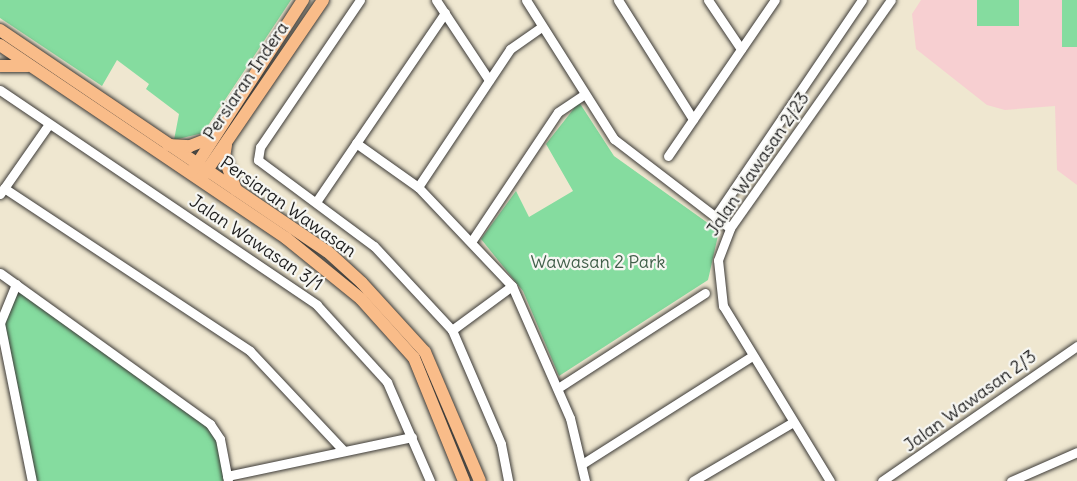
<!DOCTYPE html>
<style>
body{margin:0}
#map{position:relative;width:1077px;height:481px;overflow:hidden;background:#efe7d0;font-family:Delius,sans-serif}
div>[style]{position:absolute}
.built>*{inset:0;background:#f7cfd1}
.green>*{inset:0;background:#85dc9f;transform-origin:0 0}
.roads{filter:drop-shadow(0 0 2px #3c3a37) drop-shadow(0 0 2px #3c3a37)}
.minor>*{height:9px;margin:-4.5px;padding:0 4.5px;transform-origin:4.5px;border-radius:4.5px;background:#fff}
.major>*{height:12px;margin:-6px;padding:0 6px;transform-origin:6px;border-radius:6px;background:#f9bc89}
span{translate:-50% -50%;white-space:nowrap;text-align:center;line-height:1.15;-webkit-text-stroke:4.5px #f6f6f2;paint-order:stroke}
.street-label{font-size:18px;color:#1c1c1c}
.park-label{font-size:18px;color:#415f4a}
</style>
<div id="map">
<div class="built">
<div style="clip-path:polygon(921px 0,1077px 0,1077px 185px,1057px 170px,1055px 106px,1005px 110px,987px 105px,916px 49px,912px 14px)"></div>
</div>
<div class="green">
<div style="clip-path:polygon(0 0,291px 0,203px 133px,174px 140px,179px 114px,146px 89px,149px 84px,117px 60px,102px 86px,0 18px)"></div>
<div style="left:977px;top:0;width:42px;height:26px"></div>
<div style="left:1062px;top:0;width:15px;height:47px"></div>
<div style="clip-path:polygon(579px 102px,614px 156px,719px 231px,708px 280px,559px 376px,523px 291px,481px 239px,516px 191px,529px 217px,573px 191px,546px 144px)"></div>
<div style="clip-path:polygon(16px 284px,216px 430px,228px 481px,32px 481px,2px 333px)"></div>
</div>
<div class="roads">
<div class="minor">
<div style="left:360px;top:0;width:178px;rotate:124.2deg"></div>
<div style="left:260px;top:147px;width:13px;rotate:99deg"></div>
<div style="left:258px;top:160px;width:144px;rotate:36.6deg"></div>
<div style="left:374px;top:246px;width:115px;rotate:47.1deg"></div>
<div style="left:452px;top:330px;width:124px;rotate:66.7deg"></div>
<div style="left:501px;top:444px;width:38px;rotate:79deg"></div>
<div style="left:436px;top:0;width:96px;rotate:56.5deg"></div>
<div style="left:526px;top:0;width:165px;rotate:57.7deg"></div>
<div style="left:614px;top:139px;width:146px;rotate:37.5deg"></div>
<div style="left:618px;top:0;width:141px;rotate:57.8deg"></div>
<div style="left:708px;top:0;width:59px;rotate:56deg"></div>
<div style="left:0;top:90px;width:383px;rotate:34.1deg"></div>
<div style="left:317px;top:305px;width:104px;rotate:47.7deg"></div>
<div style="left:387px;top:382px;width:108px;rotate:66.5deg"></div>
<div style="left:356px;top:143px;width:76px;rotate:35.4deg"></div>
<div style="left:418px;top:187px;width:137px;rotate:46.5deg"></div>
<div style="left:512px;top:286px;width:144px;rotate:66.3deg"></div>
<div style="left:570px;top:418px;width:65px;rotate:76.6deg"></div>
<div style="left:668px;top:156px;width:189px;rotate:-55.6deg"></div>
<div style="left:418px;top:187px;width:166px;rotate:-56.3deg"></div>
<div style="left:510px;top:49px;width:39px;rotate:-35deg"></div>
<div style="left:4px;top:188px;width:295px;rotate:33.5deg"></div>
<div style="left:250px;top:351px;width:137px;rotate:46.8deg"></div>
<div style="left:0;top:194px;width:85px;rotate:-55deg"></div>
<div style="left:316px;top:202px;width:229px;rotate:-55.7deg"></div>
<div style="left:715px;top:217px;width:262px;rotate:-55.9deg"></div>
<div style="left:471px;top:242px;width:156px;rotate:-56.2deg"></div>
<div style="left:558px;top:112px;width:32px;rotate:-34deg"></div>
<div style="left:0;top:273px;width:259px;rotate:35.7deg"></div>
<div style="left:210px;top:424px;width:18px;rotate:56deg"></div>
<div style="left:220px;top:439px;width:43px;rotate:79.2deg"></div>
<div style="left:16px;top:284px;width:42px;rotate:112.3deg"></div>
<div style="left:0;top:323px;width:161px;rotate:78.6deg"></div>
<div style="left:452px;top:330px;width:74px;rotate:-36.3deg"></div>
<div style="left:558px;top:388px;width:175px;rotate:-32.9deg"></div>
<div style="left:582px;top:464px;width:201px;rotate:-32.4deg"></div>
<div style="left:227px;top:476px;width:189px;rotate:-11.9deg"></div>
<div style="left:693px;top:481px;width:116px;rotate:-30.5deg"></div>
<div style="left:830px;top:481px;width:205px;rotate:-121.4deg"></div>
<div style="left:723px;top:306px;width:46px;rotate:-96.2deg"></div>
<div style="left:718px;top:260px;width:34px;rotate:-69deg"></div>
<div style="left:730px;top:228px;width:279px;rotate:-54.8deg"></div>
<div style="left:882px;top:481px;width:237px;rotate:-34.7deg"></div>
<div style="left:1011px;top:481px;width:72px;rotate:-23.7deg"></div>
</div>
<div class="major">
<div style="left:0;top:30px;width:395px;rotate:34.1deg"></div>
<div style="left:327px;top:251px;width:47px;rotate:42.4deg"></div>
<div style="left:362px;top:283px;width:93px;rotate:47.6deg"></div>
<div style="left:425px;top:352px;width:140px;rotate:66.9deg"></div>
<div style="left:0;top:45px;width:345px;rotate:34deg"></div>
<div style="left:286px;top:238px;width:97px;rotate:39.1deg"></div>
<div style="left:361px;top:299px;width:79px;rotate:48.1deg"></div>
<div style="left:414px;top:358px;width:133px;rotate:67.9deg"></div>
<div style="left:0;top:66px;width:28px"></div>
<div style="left:168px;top:145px;width:22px;rotate:3deg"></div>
<div style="left:190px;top:146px;width:26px;rotate:-21deg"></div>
<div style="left:226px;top:145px;width:12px;rotate:99deg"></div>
<div style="left:224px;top:157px;width:35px;rotate:70deg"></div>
<div style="left:192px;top:172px;width:205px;rotate:-57.2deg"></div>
<div style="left:203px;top:176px;width:213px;rotate:-55.7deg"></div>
</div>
</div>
<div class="street-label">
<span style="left:246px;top:81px;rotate:-56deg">Persiaran Indera</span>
<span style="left:758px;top:164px;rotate:-56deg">Jalan Wawasan 2/23</span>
<span style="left:288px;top:207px;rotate:35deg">Persiaran Wawasan</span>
<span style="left:256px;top:243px;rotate:34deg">Jalan Wawasan 3/1</span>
<span style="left:970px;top:401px;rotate:-36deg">Jalan Wawasan 2/3</span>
</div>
<div class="park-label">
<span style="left:598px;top:262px">Wawasan 2 Park</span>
</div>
</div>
